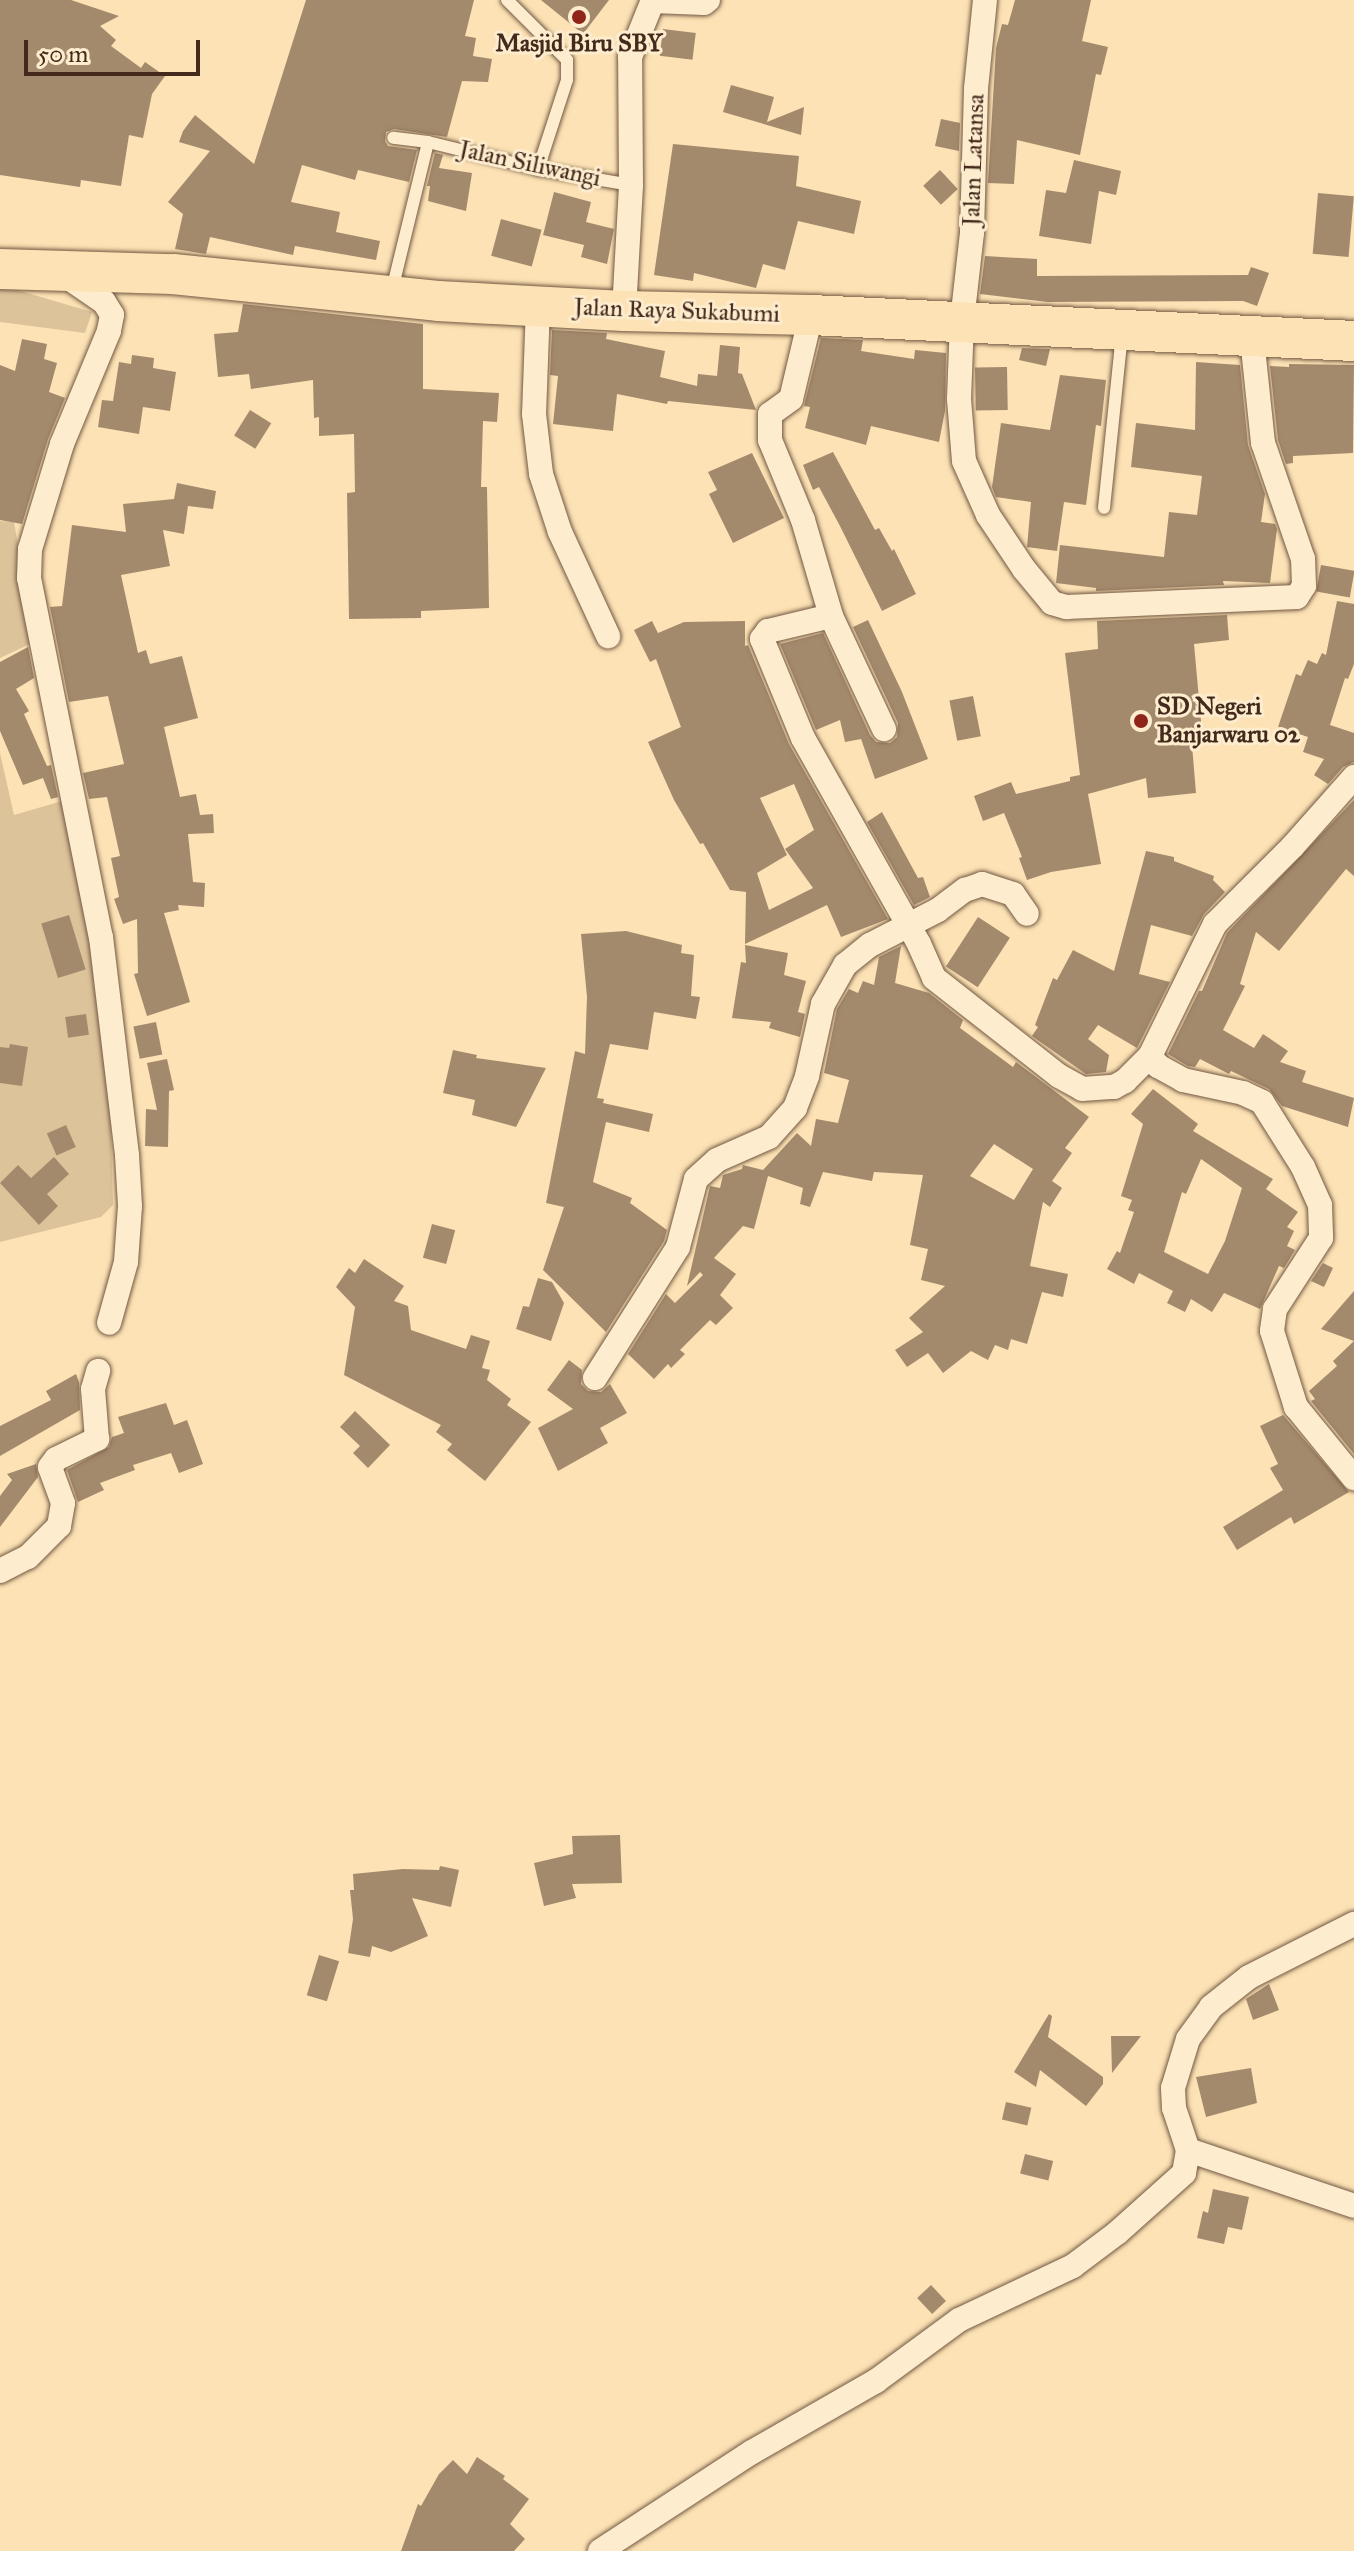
<!DOCTYPE html>
<style>
body{margin:0}
#map{position:relative;width:1354px;height:2551px;overflow:hidden;background:#fce2b4;font-family:"IM FELL Great Primer",serif}
div>[style]{position:absolute}
.green>*{inset:0;background:#ddc39a}
.building>*{inset:0;background:#a48a6c;transform-origin:0 0}
.roads{filter:drop-shadow(0 0 2px #725843) drop-shadow(0 0 2px #725843)}
.service>*{height:12px;margin:-6px;padding:0 6px;transform-origin:6px;border-radius:6px;background:#fdecce}
.minor>*{height:24px;margin:-12px;padding:0 12px;transform-origin:12px;border-radius:12px;background:#fdecce}
.trunk>*{height:40px;margin:-20px;padding:0 20px;transform-origin:20px;border-radius:20px;background:#fce2b4}
.dots>*{width:22px;height:22px;translate:-50% -50%;box-sizing:border-box;border:4px solid #fdecce;border-radius:50%}
span{translate:-50% -50%;white-space:nowrap;text-align:center;line-height:1.15;-webkit-text-stroke:6px #fdecce;paint-order:stroke}
.poi-label{font-size:24px;color:#442a1d;font-weight:700}
.left{translate:0 -50%;text-align:left}
.street-label{font-size:24px;color:#442a1d}
.scale{position:absolute;left:24px;top:40px;width:176px;height:36px;box-sizing:border-box;border:4px solid #442a1d;border-top:0;padding-left:10px;font-size:24px;line-height:28px;white-space:nowrap;color:#442a1d;-webkit-text-stroke:6px #fdecce;paint-order:stroke}
</style>
<div id="map">
<div class="green">
<div style="clip-path:polygon(0 285px,92px 312px,85px 333px,0 322px)"></div>
<div style="clip-path:polygon(0 521px,14px 522px,34px 642px,0 658px)"></div>
<div style="clip-path:polygon(0 753px,14px 815px,69px 799px,113px 977px,110px 1093px,113px 1205px,101px 1217px,0 1242px)"></div>
</div>
<div class="building">
<div style="clip-path:polygon(0 0,71px 0,119px 16px,100px 26px,116px 40px,111px 46px,141px 68px,145px 62px,165px 76px,152px 94px,143px 138px,129px 135px,121px 186px,81px 180px,80px 187px,0 175px)"></div>
<div style="clip-path:polygon(306px 0,474px 0,465px 36px,476px 38px,473px 56px,492px 59px,488px 82px,462px 81px,447px 137px,394px 129px,386px 132px,385px 141px,388px 146px,417px 150px,409px 182px,358px 170px,355px 180px,302px 165px,291px 202px,340px 212px,336px 232px,380px 241px,376px 260px,295px 246px,293px 255px,210px 237px,206px 254px,175px 249px,183px 214px,168px 202px,210px 151px,179px 142px,183px 131px,195px 115px,254px 164px)"></div>
<div style="clip-path:polygon(541px 0,609px 0,583px 34px)"></div>
<div style="clip-path:polygon(1015px 0,1091px 0,1082px 41px,1108px 47px,1101px 75px,1096px 74px,1080px 155px,1017px 140px,1014px 184px,988px 183px,996px 48px,1002px 24px,1008px 25px)"></div>
<div style="left:663px;top:29px;width:33px;height:27px;rotate:7deg"></div>
<div style="clip-path:polygon(731px 85px,774px 97px,767px 122px,804px 107px,801px 135px,723px 112px)"></div>
<div style="clip-path:polygon(941px 119px,960px 123px,959px 151px,935px 146px)"></div>
<div style="clip-path:polygon(673px 144px,799px 156px,796px 186px,861px 201px,854px 234px,798px 221px,785px 270px,763px 264px,756px 288px,694px 273px,693px 281px,654px 275px)"></div>
<div style="clip-path:polygon(435px 153px,443px 155px,439px 168px,472px 173px,466px 211px,428px 201px,430px 186px,427px 186px)"></div>
<div style="clip-path:polygon(1074px 160px,1121px 171px,1116px 195px,1099px 191px,1091px 244px,1039px 236px,1046px 190px,1066px 193px)"></div>
<div style="left:940px;top:170px;width:26px;height:23px;rotate:47deg"></div>
<div style="clip-path:polygon(554px 192px,591px 202px,586px 222px,614px 229px,607px 264px,581px 257px,584px 245px,543px 235px)"></div>
<div style="left:1318px;top:193px;width:36px;height:61px;rotate:5deg"></div>
<div style="left:501px;top:219px;width:42px;height:38px;rotate:15deg"></div>
<div style="clip-path:polygon(985px 256px,1037px 259px,1037px 276px,1248px 275px,1251px 267px,1269px 273px,1257px 306px,1243px 301px,1048px 302px,980px 294px)"></div>
<div style="clip-path:polygon(243px 304px,423px 324px,423px 389px,499px 393px,497px 422px,483px 421px,481px 487px,487px 487px,489px 608px,421px 611px,421px 618px,349px 619px,347px 493px,355px 492px,354px 434px,319px 436px,319px 417px,314px 418px,313px 380px,251px 389px,249px 374px,218px 377px,214px 334px,238px 332px)"></div>
<div style="clip-path:polygon(552px 330px,607px 333px,606px 339px,665px 351px,660px 377px,697px 386px,698px 374px,717px 376px,720px 345px,740px 347px,738px 373px,742px 374px,756px 410px,668px 401px,667px 404px,617px 394px,613px 431px,553px 424px,558px 376px,550px 375px)"></div>
<div style="clip-path:polygon(821px 338px,863px 340px,861px 351px,914px 359px,915px 350px,946px 353px,945px 411px,939px 442px,871px 426px,866px 445px,805px 428px,810px 407px,804px 406px)"></div>
<div style="clip-path:polygon(22px 339px,47px 344px,44px 359px,57px 363px,49px 392px,65px 398px,48px 439px,22px 524px,0 520px,0 365px,15px 371px)"></div>
<div style="clip-path:polygon(1022px 348px,1050px 349px,1046px 366px,1019px 360px)"></div>
<div style="clip-path:polygon(132px 355px,154px 358px,153px 368px,176px 372px,170px 411px,143px 407px,139px 434px,98px 427px,102px 400px,113px 401px,119px 362px,131px 364px)"></div>
<div style="clip-path:polygon(1196px 362px,1240px 365px,1248px 445px,1265px 494px,1261px 522px,1275px 524px,1277px 529px,1270px 583px,1223px 581px,1224px 585px,1096px 591px,1096px 588px,1056px 583px,1060px 545px,1164px 557px,1169px 512px,1197px 515px,1202px 476px,1131px 467px,1136px 423px,1195px 430px)"></div>
<div style="clip-path:polygon(1289px 364px,1354px 365px,1353px 453px,1293px 456px,1293px 463px,1286px 464px,1278px 440px,1270px 366px,1289px 367px)"></div>
<div style="left:1007px;top:367px;width:43px;height:32px;rotate:89deg"></div>
<div style="clip-path:polygon(1060px 375px,1106px 380px,1101px 426px,1096px 425px,1086px 505px,1064px 502px,1057px 551px,1027px 547px,1031px 502px,996px 497px,992px 487px,1001px 423px,1050px 430px)"></div>
<div style="left:250px;top:410px;width:25px;height:30px;rotate:32deg"></div>
<div style="clip-path:polygon(833px 452px,875px 530px,879px 528px,892px 551px,894px 549px,916px 594px,882px 611px,840px 526px,819px 487px,813px 490px,803px 465px)"></div>
<div style="clip-path:polygon(752px 453px,784px 518px,733px 543px,709px 494px,717px 490px,708px 472px)"></div>
<div style="clip-path:polygon(177px 483px,216px 491px,213px 509px,188px 506px,184px 534px,163px 530px,170px 566px,121px 575px,138px 653px,146px 650px,150px 664px,182px 656px,198px 718px,164px 727px,180px 797px,196px 794px,200px 815px,213px 814px,214px 833px,188px 834px,193px 882px,205px 883px,204px 907px,178px 905px,179px 910px,164px 913px,190px 1002px,147px 1016px,134px 974px,138px 973px,137px 919px,123px 924px,114px 899px,119px 897px,111px 858px,120px 856px,107px 797px,89px 799px,83px 773px,124px 764px,108px 696px,69px 702px,50px 607px,62px 606px,72px 525px,126px 532px,123px 504px,174px 499px)"></div>
<div style="left:1321px;top:565px;width:34px;height:27px;rotate:10deg"></div>
<div style="clip-path:polygon(1337px 601px,1354px 604px,1354px 664px,1348px 679px,1345px 678px,1330px 725px,1354px 733px,1354px 762px,1343px 767px,1328px 784px,1314px 775px,1324px 759px,1303px 752px,1308px 737px,1278px 727px,1296px 674px,1301px 676px,1308px 660px,1317px 664px,1322px 653px,1326px 655px)"></div>
<div style="clip-path:polygon(1227px 615px,1229px 640px,1194px 644px,1203px 743px,1192px 745px,1196px 793px,1148px 798px,1146px 778px,1088px 794px,1101px 864px,1051px 872px,1027px 880px,1019px 858px,1022px 857px,1004px 813px,983px 821px,974px 796px,1011px 782px,1016px 794px,1070px 781px,1070px 777px,1080px 775px,1065px 653px,1098px 649px,1097px 621px)"></div>
<div style="clip-path:polygon(868px 620px,902px 692px,928px 759px,875px 779px,861px 739px,845px 742px,840px 720px,816px 730px,780px 644px,823px 633px,870px 735px,876px 742px,890px 743px,897px 737px,898px 723px,853px 627px)"></div>
<div style="clip-path:polygon(evenodd,652px 621px,658px 633px,684px 622px,745px 621px,745px 646px,748px 645px,789px 744px,888px 919px,841px 937px,827px 905px,745px 944px,746px 892px,730px 890px,703px 843px,700px 844px,674px 800px,648px 742px,681px 727px,656px 659px,650px 662px,634px 630px,652px 621px,794px 784px,814px 830px,785px 849px,813px 888px,769px 910px,757px 873px,787px 855px,760px 798px,794px 784px)"></div>
<div style="clip-path:polygon(28px 647px,34px 678px,16px 689px,29px 711px,24px 714px,47px 766px,51px 765px,58px 797px,51px 799px,43px 778px,23px 785px,0 731px,0 662px)"></div>
<div style="left:973px;top:696px;width:41px;height:24px;rotate:79deg"></div>
<div style="clip-path:polygon(1354px 800px,1354px 876px,1346px 869px,1279px 951px,1256px 932px,1240px 984px,1245px 986px,1223px 1030px,1254px 1048px,1263px 1034px,1288px 1051px,1280px 1062px,1306px 1071px,1302px 1082px,1354px 1098px,1348px 1127px,1282px 1106px,1269px 1089px,1231px 1071px,1229px 1074px,1200px 1059px,1195px 1067px,1188px 1066px,1168px 1054px,1199px 991px,1202px 991px,1227px 933px)"></div>
<div style="clip-path:polygon(882px 812px,918px 878px,923px 877px,930px 897px,914px 905px,867px 822px)"></div>
<div style="clip-path:polygon(1146px 851px,1174px 857px,1174px 861px,1214px 876px,1213px 880px,1225px 892px,1204px 914px,1192px 936px,1151px 925px,1139px 974px,1170px 982px,1137px 1048px,1098px 1025px,1088px 1039px,1109px 1055px,1106px 1072px,1086px 1074px,1032px 1036px,1038px 1027px,1035px 1025px,1053px 978px,1057px 980px,1073px 950px,1114px 971px)"></div>
<div style="left:69px;top:915px;width:57px;height:29px;rotate:73deg"></div>
<div style="left:978px;top:917px;width:38px;height:59px;rotate:33deg"></div>
<div style="clip-path:polygon(626px 931px,682px 945px,681px 953px,694px 955px,691px 996px,700px 997px,696px 1019px,654px 1012px,648px 1050px,610px 1044px,597px 1098px,604px 1099px,603px 1103px,653px 1114px,649px 1132px,606px 1122px,593px 1182px,632px 1198px,630px 1203px,667px 1230px,664px 1241px,606px 1332px,543px 1270px,564px 1207px,546px 1203px,575px 1051px,585px 1054px,587px 997px,581px 934px)"></div>
<div style="clip-path:polygon(745px 945px,788px 953px,784px 975px,806px 981px,798px 1012px,805px 1014px,800px 1037px,769px 1028px,771px 1022px,732px 1018px,741px 962px,746px 963px)"></div>
<div style="clip-path:polygon(evenodd,901px 946px,895px 983px,929px 993px,963px 1020px,960px 1028px,1013px 1067px,1016px 1062px,1089px 1117px,1065px 1148px,1072px 1153px,1052px 1181px,1062px 1188px,1050px 1207px,1043px 1202px,1030px 1266px,1068px 1274px,1063px 1297px,1042px 1292px,1027px 1344px,1011px 1339px,1008px 1350px,995px 1345px,988px 1360px,971px 1351px,943px 1373px,928px 1353px,907px 1367px,895px 1350px,923px 1332px,909px 1318px,945px 1286px,921px 1280px,928px 1249px,910px 1245px,923px 1175px,874px 1172px,872px 1181px,823px 1172px,810px 1207px,800px 1204px,803px 1188px,768px 1176px,754px 1229px,743px 1226px,714px 1258px,736px 1274px,720px 1295px,733px 1308px,716px 1325px,710px 1320px,680px 1350px,685px 1354px,671px 1368px,668px 1364px,654px 1379px,628px 1354px,666px 1294px,675px 1303px,703px 1275px,700px 1272px,687px 1286px,710px 1186px,720px 1188px,723px 1175px,742px 1169px,743px 1165px,763px 1170px,797px 1133px,811px 1146px,816px 1119px,838px 1123px,849px 1080px,824px 1073px,837px 1009px,849px 989px,858px 993px,863px 981px,874px 985px,879px 957px,901px 946px,994px 1144px,1033px 1169px,1014px 1200px,970px 1176px,994px 1144px)"></div>
<div style="left:86px;top:1014px;width:21px;height:21px;rotate:82deg"></div>
<div style="left:156px;top:1022px;width:33px;height:23px;rotate:79deg"></div>
<div style="clip-path:polygon(10px 1044px,28px 1047px,22px 1086px,0 1083px,0 1047px,9px 1048px)"></div>
<div style="clip-path:polygon(453px 1050px,477px 1055px,476px 1058px,546px 1068px,516px 1127px,472px 1115px,475px 1100px,443px 1093px)"></div>
<div style="clip-path:polygon(167px 1059px,174px 1090px,169px 1091px,168px 1147px,145px 1146px,146px 1109px,157px 1110px,147px 1063px)"></div>
<div style="clip-path:polygon(evenodd,1153px 1089px,1198px 1124px,1193px 1131px,1273px 1179px,1266px 1189px,1298px 1212px,1287px 1227px,1294px 1231px,1287px 1246px,1295px 1250px,1284px 1268px,1279px 1266px,1260px 1309px,1224px 1293px,1212px 1312px,1191px 1299px,1185px 1312px,1167px 1303px,1173px 1291px,1139px 1273px,1134px 1284px,1107px 1269px,1117px 1251px,1120px 1253px,1134px 1212px,1128px 1210px,1132px 1200px,1121px 1196px,1143px 1124px,1131px 1114px,1153px 1089px,1201px 1159px,1242px 1188px,1225px 1241px,1208px 1274px,1164px 1252px,1182px 1192px,1186px 1194px,1201px 1159px)"></div>
<div style="left:66px;top:1125px;width:24px;height:21px;rotate:66deg"></div>
<div style="clip-path:polygon(54px 1157px,69px 1174px,47px 1194px,58px 1206px,39px 1225px,0 1183px,18px 1165px,31px 1178px)"></div>
<div style="left:432px;top:1224px;width:24px;height:35px;rotate:15deg"></div>
<div style="clip-path:polygon(364px 1259px,404px 1286px,394px 1301px,408px 1306px,411px 1330px,466px 1349px,471px 1335px,490px 1341px,482px 1368px,490px 1370px,487px 1380px,511px 1399px,507px 1405px,531px 1422px,485px 1481px,447px 1450px,452px 1444px,436px 1432px,441px 1425px,344px 1375px,355px 1307px,336px 1287px,349px 1268px,355px 1273px)"></div>
<div style="clip-path:polygon(1323px 1263px,1333px 1268px,1324px 1287px,1311px 1281px)"></div>
<div style="clip-path:polygon(538px 1278px,552px 1282px,564px 1303px,551px 1341px,516px 1329px,523px 1306px,529px 1307px)"></div>
<div style="clip-path:polygon(1354px 1291px,1354px 1341px,1321px 1329px)"></div>
<div style="clip-path:polygon(1354px 1341px,1354px 1454px,1311px 1401px,1315px 1399px,1309px 1391px,1337px 1366px,1333px 1361px)"></div>
<div style="clip-path:polygon(569px 1360px,582px 1370px,581px 1384px,588px 1391px,601px 1392px,610px 1384px,627px 1413px,600px 1428px,608px 1443px,558px 1471px,538px 1428px,573px 1409px,547px 1390px)"></div>
<div style="clip-path:polygon(76px 1374px,79px 1382px,80px 1410px,0 1456px,0 1426px,51px 1400px,46px 1391px)"></div>
<div style="clip-path:polygon(166px 1403px,174px 1425px,187px 1420px,203px 1464px,179px 1473px,171px 1453px,133px 1465px,135px 1470px,100px 1483px,104px 1490px,78px 1502px,67px 1470px,109px 1447px,112px 1437px,124px 1433px,118px 1417px)"></div>
<div style="clip-path:polygon(355px 1411px,390px 1445px,368px 1468px,353px 1453px,360px 1446px,340px 1427px)"></div>
<div style="clip-path:polygon(1283px 1415px,1349px 1492px,1294px 1524px,1291px 1517px,1237px 1550px,1223px 1527px,1283px 1490px,1270px 1468px,1278px 1464px,1260px 1426px)"></div>
<div style="clip-path:polygon(36px 1464px,38px 1477px,0 1527px,0 1496px,12px 1480px,7px 1474px)"></div>
<div style="clip-path:polygon(620px 1835px,622px 1883px,572px 1884px,576px 1898px,544px 1906px,534px 1863px,573px 1854px,572px 1836px)"></div>
<div style="clip-path:polygon(440px 1866px,459px 1870px,451px 1907px,412px 1898px,428px 1936px,391px 1952px,372px 1946px,370px 1957px,348px 1953px,353px 1919px,350px 1890px,354px 1890px,353px 1874px,403px 1869px,439px 1870px)"></div>
<div style="left:319px;top:1955px;width:21px;height:42px;rotate:17deg"></div>
<div style="clip-path:polygon(1269px 1984px,1279px 2010px,1253px 2020px,1246px 1999px)"></div>
<div style="clip-path:polygon(1049px 2014px,1052px 2016px,1048px 2037px,1103px 2077px,1103px 2084px,1086px 2106px,1040px 2070px,1036px 2087px,1014px 2072px)"></div>
<div style="clip-path:polygon(1111px 2036px,1141px 2036px,1112px 2073px)"></div>
<div style="clip-path:polygon(1251px 2068px,1257px 2103px,1206px 2117px,1196px 2077px)"></div>
<div style="left:1006px;top:2102px;width:26px;height:18px;rotate:13deg"></div>
<div style="left:1025px;top:2154px;width:29px;height:20px;rotate:14deg"></div>
<div style="clip-path:polygon(1213px 2189px,1249px 2197px,1242px 2230px,1228px 2227px,1224px 2244px,1197px 2238px,1203px 2211px,1208px 2213px)"></div>
<div style="left:931px;top:2285px;width:22px;height:19px;rotate:47deg"></div>
<div style="clip-path:polygon(477px 2457px,505px 2476px,503px 2479px,529px 2499px,510px 2524px,525px 2539px,514px 2551px,401px 2551px,418px 2504px,421px 2506px,439px 2474px,453px 2460px,467px 2474px)"></div>
</div>
<div class="roads">
<div class="service">
<div style="left:507px;top:0;width:85px;rotate:45deg"></div>
<div style="left:567px;top:60px;width:20px;rotate:90deg"></div>
<div style="left:567px;top:80px;width:94px;rotate:108deg"></div>
<div style="left:428px;top:142px;width:113px;rotate:13.8deg"></div>
<div style="left:538px;top:169px;width:94px;rotate:9.8deg"></div>
<div style="left:392px;top:290px;width:152px;rotate:-76.3deg"></div>
<div style="left:428px;top:142px;width:35px;rotate:-173deg"></div>
<div style="left:1104px;top:508px;width:174px;rotate:-84.1deg"></div>
</div>
<div class="minor">
<div style="left:985px;top:0;width:89px;rotate:95.8deg"></div>
<div style="left:976px;top:89px;width:144px;rotate:91.6deg"></div>
<div style="left:972px;top:233px;width:89px;rotate:96.5deg"></div>
<div style="left:962px;top:321px;width:78px;rotate:92.2deg"></div>
<div style="left:959px;top:399px;width:62px;rotate:85.4deg"></div>
<div style="left:964px;top:461px;width:59px;rotate:66deg"></div>
<div style="left:988px;top:515px;width:65px;rotate:56.3deg"></div>
<div style="left:1024px;top:569px;width:44px;rotate:50.5deg"></div>
<div style="left:1052px;top:603px;width:15px;rotate:16deg"></div>
<div style="left:1066px;top:607px;width:231px;rotate:-2.5deg"></div>
<div style="left:1297px;top:597px;width:13px;rotate:-58deg"></div>
<div style="left:1304px;top:586px;width:27px;rotate:-92deg"></div>
<div style="left:1303px;top:559px;width:123px;rotate:-109deg"></div>
<div style="left:1263px;top:443px;width:106px;rotate:-96deg"></div>
<div style="left:653px;top:1px;width:51px;rotate:2.2deg"></div>
<div style="left:704px;top:3px;width:5px;rotate:-37deg"></div>
<div style="left:66px;top:276px;width:46px;rotate:34.4deg"></div>
<div style="left:104px;top:302px;width:15px;rotate:58deg"></div>
<div style="left:112px;top:315px;width:16px;rotate:101deg"></div>
<div style="left:109px;top:331px;width:122px;rotate:112.6deg"></div>
<div style="left:62px;top:444px;width:110px;rotate:106.9deg"></div>
<div style="left:30px;top:549px;width:29px;rotate:92deg"></div>
<div style="left:29px;top:578px;width:366px;rotate:78.7deg"></div>
<div style="left:101px;top:937px;width:220px;rotate:83.2deg"></div>
<div style="left:127px;top:1155px;width:51px;rotate:86.6deg"></div>
<div style="left:130px;top:1206px;width:56px;rotate:94.1deg"></div>
<div style="left:126px;top:1262px;width:63px;rotate:105.6deg"></div>
<div style="left:538px;top:306px;width:108px;rotate:92.1deg"></div>
<div style="left:534px;top:414px;width:60px;rotate:83.3deg"></div>
<div style="left:541px;top:474px;width:61px;rotate:71.9deg"></div>
<div style="left:560px;top:532px;width:115px;rotate:65.2deg"></div>
<div style="left:624px;top:311px;width:126px;rotate:-86.8deg"></div>
<div style="left:631px;top:185px;width:128px;rotate:-90.4deg"></div>
<div style="left:630px;top:57px;width:61px;rotate:-68deg"></div>
<div style="left:811px;top:315px;width:86px;rotate:103.4deg"></div>
<div style="left:791px;top:399px;width:26px;rotate:144deg"></div>
<div style="left:770px;top:414px;width:26px;rotate:90deg"></div>
<div style="left:770px;top:440px;width:87px;rotate:67.6deg"></div>
<div style="left:803px;top:520px;width:100px;rotate:73.7deg"></div>
<div style="left:831px;top:616px;width:125px;rotate:64.9deg"></div>
<div style="left:831px;top:616px;width:65px;rotate:166.6deg"></div>
<div style="left:768px;top:631px;width:10px;rotate:127deg"></div>
<div style="left:762px;top:639px;width:107px;rotate:67.5deg"></div>
<div style="left:803px;top:738px;width:236px;rotate:60.6deg"></div>
<div style="left:919px;top:944px;width:37px;rotate:66deg"></div>
<div style="left:934px;top:978px;width:159px;rotate:38.1deg"></div>
<div style="left:1059px;top:1076px;width:26px;rotate:29deg"></div>
<div style="left:1082px;top:1089px;width:32px;rotate:-4deg"></div>
<div style="left:1114px;top:1087px;width:13px;rotate:-29deg"></div>
<div style="left:1125px;top:1081px;width:35px;rotate:-45deg"></div>
<div style="left:1150px;top:1056px;width:147px;rotate:-63.8deg"></div>
<div style="left:1215px;top:924px;width:110px;rotate:-45deg"></div>
<div style="left:1293px;top:846px;width:92px;rotate:-48.5deg"></div>
<div style="left:1150px;top:1056px;width:13px;rotate:51deg"></div>
<div style="left:1158px;top:1066px;width:29px;rotate:29deg"></div>
<div style="left:1183px;top:1080px;width:61px;rotate:12.2deg"></div>
<div style="left:1243px;top:1093px;width:21px;rotate:25deg"></div>
<div style="left:1262px;top:1102px;width:77px;rotate:57.8deg"></div>
<div style="left:1303px;top:1167px;width:42px;rotate:65.9deg"></div>
<div style="left:1320px;top:1205px;width:33px;rotate:88deg"></div>
<div style="left:1321px;top:1238px;width:85px;rotate:122.9deg"></div>
<div style="left:1275px;top:1309px;width:22px;rotate:98deg"></div>
<div style="left:1272px;top:1331px;width:80px;rotate:72.5deg"></div>
<div style="left:1296px;top:1407px;width:92px;rotate:50.8deg"></div>
<div style="left:595px;top:1378px;width:155px;rotate:-57.6deg"></div>
<div style="left:678px;top:1247px;width:70px;rotate:-75.2deg"></div>
<div style="left:696px;top:1179px;width:28px;rotate:-42deg"></div>
<div style="left:717px;top:1160px;width:57px;rotate:-23.9deg"></div>
<div style="left:769px;top:1137px;width:39px;rotate:-48deg"></div>
<div style="left:795px;top:1108px;width:34px;rotate:-69deg"></div>
<div style="left:807px;top:1076px;width:74px;rotate:-77.5deg"></div>
<div style="left:823px;top:1004px;width:45px;rotate:-60.6deg"></div>
<div style="left:845px;top:965px;width:32px;rotate:-39deg"></div>
<div style="left:870px;top:945px;width:76px;rotate:-27.2deg"></div>
<div style="left:938px;top:910px;width:34px;rotate:-37deg"></div>
<div style="left:965px;top:890px;width:18px;rotate:-19deg"></div>
<div style="left:982px;top:884px;width:33px;rotate:18deg"></div>
<div style="left:1013px;top:894px;width:24px;rotate:55deg"></div>
<div style="left:0;top:1571px;width:31px;rotate:-27deg"></div>
<div style="left:28px;top:1557px;width:44px;rotate:-45deg"></div>
<div style="left:59px;top:1526px;width:23px;rotate:-80deg"></div>
<div style="left:63px;top:1503px;width:38px;rotate:-110deg"></div>
<div style="left:50px;top:1467px;width:10px;rotate:-53deg"></div>
<div style="left:56px;top:1459px;width:46px;rotate:-26deg"></div>
<div style="left:97px;top:1439px;width:50px;rotate:-94.6deg"></div>
<div style="left:93px;top:1389px;width:19px;rotate:-74deg"></div>
<div style="left:1188px;top:2150px;width:175px;rotate:18.6deg"></div>
<div style="left:600px;top:2551px;width:181px;rotate:-33.1deg"></div>
<div style="left:752px;top:2452px;width:143px;rotate:-29.8deg"></div>
<div style="left:876px;top:2381px;width:103px;rotate:-36.3deg"></div>
<div style="left:959px;top:2320px;width:126px;rotate:-25.3deg"></div>
<div style="left:1073px;top:2266px;width:55px;rotate:-36.9deg"></div>
<div style="left:1117px;top:2233px;width:90px;rotate:-41.8deg"></div>
<div style="left:1184px;top:2173px;width:23px;rotate:-80deg"></div>
<div style="left:1188px;top:2150px;width:44px;rotate:-108.4deg"></div>
<div style="left:1174px;top:2108px;width:20px;rotate:-93deg"></div>
<div style="left:1173px;top:2088px;width:51px;rotate:-73deg"></div>
<div style="left:1188px;top:2039px;width:39px;rotate:-54deg"></div>
<div style="left:1211px;top:2007px;width:48px;rotate:-38.3deg"></div>
<div style="left:1249px;top:1977px;width:118px;rotate:-26.8deg"></div>
</div>
<div class="trunk">
<div style="left:0;top:269px;width:173px;rotate:1.7deg"></div>
<div style="left:173px;top:274px;width:266px;rotate:5.8deg"></div>
<div style="left:438px;top:301px;width:186px;rotate:3.1deg"></div>
<div style="left:624px;top:311px;width:187px;rotate:1.2deg"></div>
<div style="left:811px;top:315px;width:544px;rotate:2.74deg"></div>
</div>
</div>
<div class="dots">
<div style="left:579px;top:17px;background:#8f2418"></div>
<div style="left:1141px;top:721px;background:#8f2418"></div>
</div>
<div class="poi-label">
<span style="left:579px;top:44px">Masjid Biru SBY</span>
<span class="left" style="left:1157px;top:721px">SD Negeri<br>Banjarwaru 02</span>
</div>
<div class="street-label">
<span style="left:974px;top:160px;rotate:-88deg">Jalan Latansa</span>
<span style="left:530px;top:164px;rotate:12deg">Jalan Siliwangi</span>
<span style="left:677px;top:311px;rotate:2deg">Jalan Raya Sukabumi</span>
</div>
<div class="scale">50 m</div>
</div>
